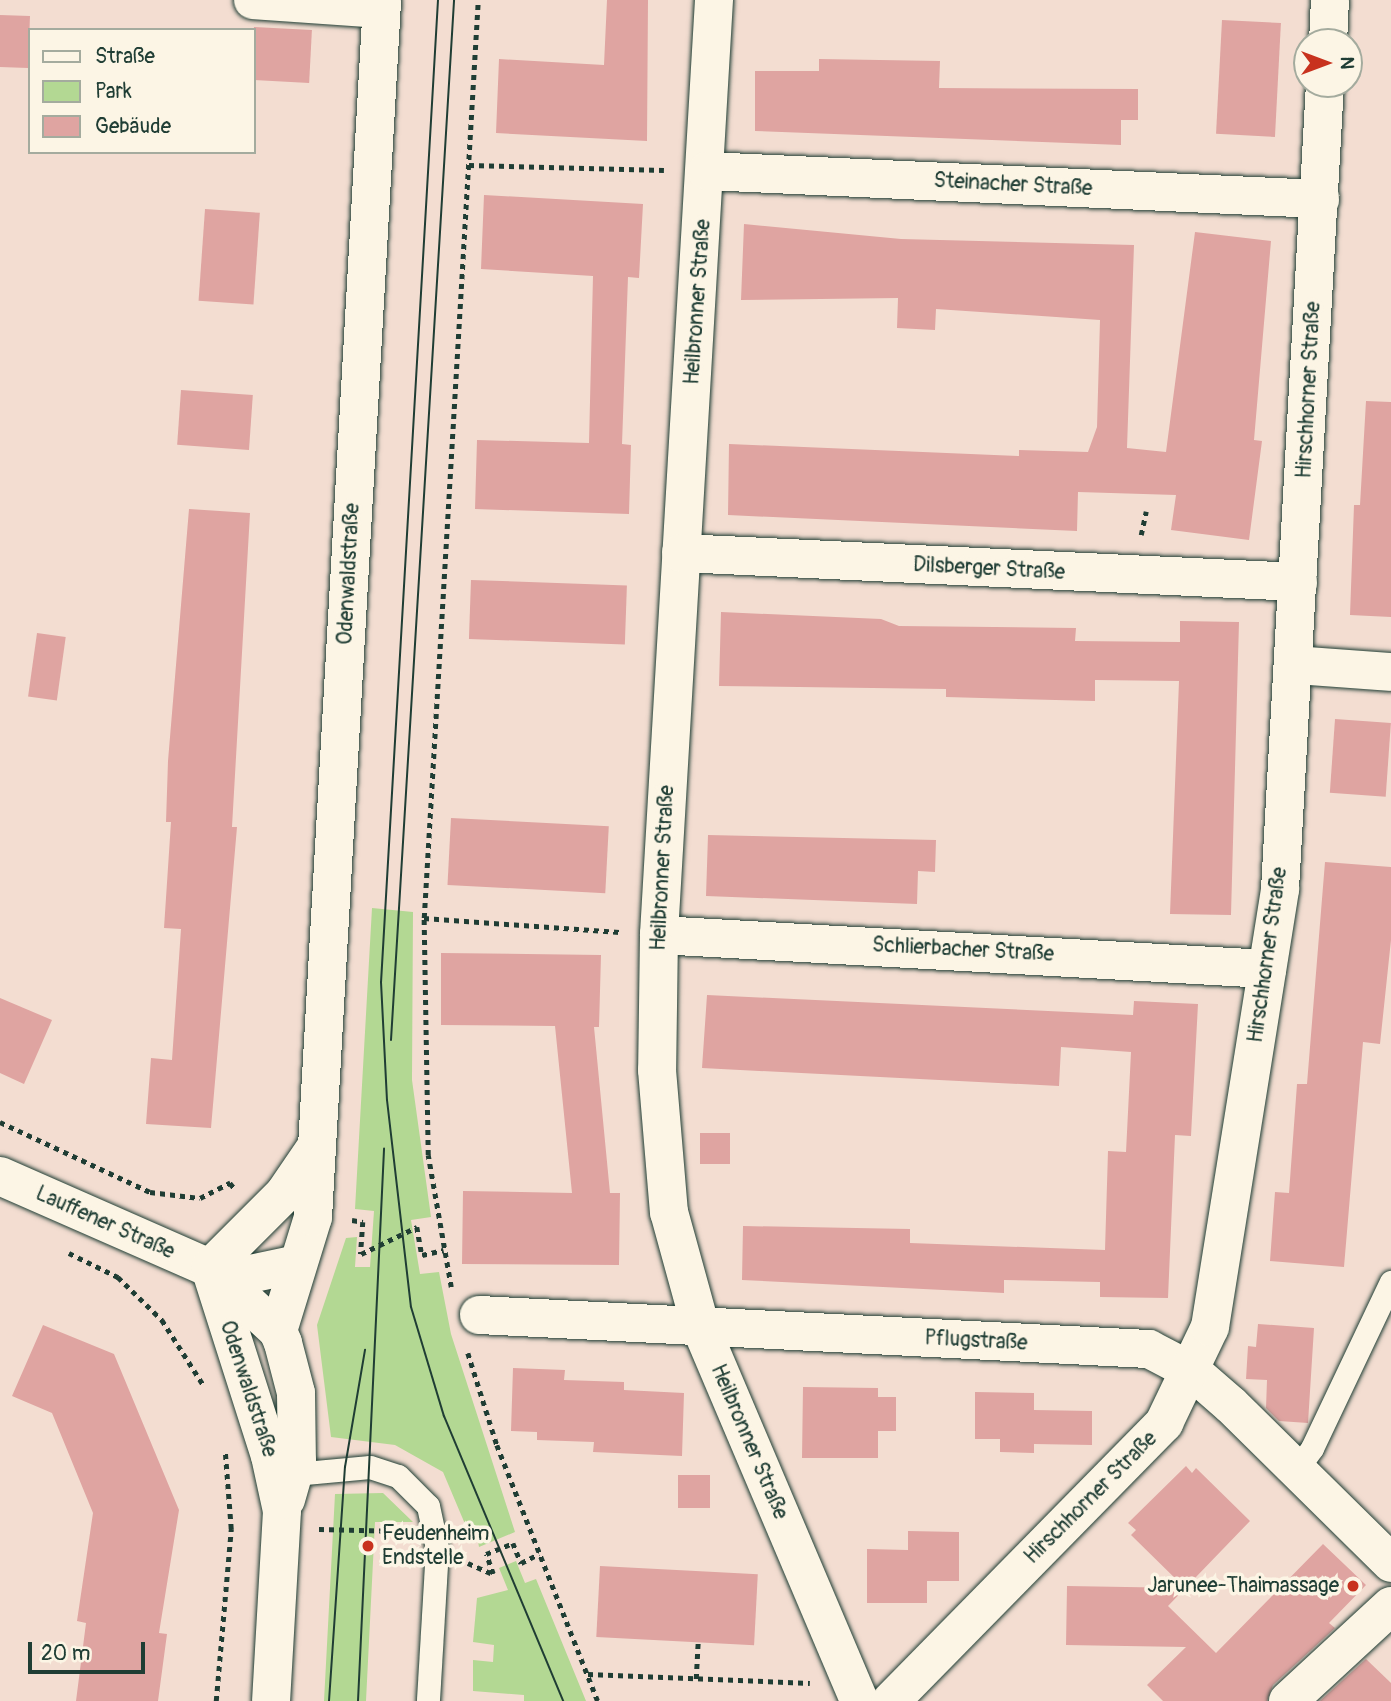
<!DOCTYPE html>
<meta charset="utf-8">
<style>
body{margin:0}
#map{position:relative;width:1391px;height:1701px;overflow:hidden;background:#f3ddd1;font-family:Pangolin,sans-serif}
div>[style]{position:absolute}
.green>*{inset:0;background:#b3d893}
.building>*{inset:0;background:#dfa4a1;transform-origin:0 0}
.path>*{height:4.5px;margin-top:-2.25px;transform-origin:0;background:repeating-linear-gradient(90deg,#1f3d34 0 5px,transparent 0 10px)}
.roads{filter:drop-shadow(0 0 2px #1f3d34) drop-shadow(0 0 2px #1f3d34)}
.lane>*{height:23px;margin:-11.5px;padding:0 11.5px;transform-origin:11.5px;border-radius:11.5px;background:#fcf5e5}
.street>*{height:38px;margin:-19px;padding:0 19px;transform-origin:19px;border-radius:19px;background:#fcf5e5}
.secondary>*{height:38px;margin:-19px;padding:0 19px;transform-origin:19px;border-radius:19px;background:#fcf5e5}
.tram>*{height:2px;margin:-1px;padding:0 1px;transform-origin:1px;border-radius:1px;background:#1f3d34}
.dots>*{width:19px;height:19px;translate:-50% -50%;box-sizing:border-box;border:4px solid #fcf5e5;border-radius:50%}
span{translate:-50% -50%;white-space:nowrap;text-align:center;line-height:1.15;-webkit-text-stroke:7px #fcf5e5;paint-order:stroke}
.street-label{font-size:21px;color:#1f3d34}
.poi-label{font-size:21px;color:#1f3d34}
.left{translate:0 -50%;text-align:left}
.right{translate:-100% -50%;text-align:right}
.legend{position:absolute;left:28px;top:28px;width:228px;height:126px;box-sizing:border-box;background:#fcf5e5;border:2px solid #a4ab9e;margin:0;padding:9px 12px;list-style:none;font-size:21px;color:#1f3d34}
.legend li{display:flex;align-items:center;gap:14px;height:35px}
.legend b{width:35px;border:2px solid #a4ab9e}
.north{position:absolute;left:1293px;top:28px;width:70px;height:70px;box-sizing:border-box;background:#fcf5e5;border:2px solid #a4ab9e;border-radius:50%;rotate:90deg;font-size:19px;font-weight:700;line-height:28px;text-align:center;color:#1f3d34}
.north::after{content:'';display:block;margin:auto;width:24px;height:32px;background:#c8321e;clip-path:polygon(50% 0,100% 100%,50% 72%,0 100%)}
.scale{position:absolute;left:28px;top:1642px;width:117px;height:32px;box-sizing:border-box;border:4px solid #1f3d34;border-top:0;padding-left:9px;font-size:21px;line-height:24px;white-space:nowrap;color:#1f3d34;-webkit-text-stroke:5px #fcf5e5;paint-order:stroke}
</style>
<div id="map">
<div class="green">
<div style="clip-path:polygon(372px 908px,413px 912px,412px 1080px,431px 1217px,411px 1220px,420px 1274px,439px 1272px,451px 1334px,515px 1532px,479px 1547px,475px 1525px,465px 1524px,443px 1472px,395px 1445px,331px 1437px,317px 1325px,346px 1238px,357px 1237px,355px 1267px,370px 1267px,374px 1211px,355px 1209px)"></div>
<div style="clip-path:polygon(383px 1493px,413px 1522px,375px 1522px,366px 1701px,324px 1701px,335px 1494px)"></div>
<div style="clip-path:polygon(516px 1561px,525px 1583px,536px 1579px,586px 1701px,524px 1701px,524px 1695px,473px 1691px,473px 1660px,493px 1662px,494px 1645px,473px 1642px,477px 1598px,508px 1590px,499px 1568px)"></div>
</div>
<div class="building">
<div style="clip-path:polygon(607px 0,648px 0,647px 141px,496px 133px,499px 59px,604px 65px)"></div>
<div style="left:0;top:15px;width:30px;height:52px;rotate:2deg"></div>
<div style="left:1222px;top:20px;width:59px;height:114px;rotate:3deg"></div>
<div style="left:254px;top:27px;width:58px;height:53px;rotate:3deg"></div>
<div style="clip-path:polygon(819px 59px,940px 61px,939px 88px,1138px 89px,1138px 120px,1121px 120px,1121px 145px,755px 131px,755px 71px,819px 71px)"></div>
<div style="clip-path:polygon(484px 195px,643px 204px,639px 278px,628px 277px,622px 444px,631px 445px,629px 514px,475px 509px,477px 440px,589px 443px,593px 276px,481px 269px)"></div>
<div style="left:205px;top:209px;width:55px;height:92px;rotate:4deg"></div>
<div style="clip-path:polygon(744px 224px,901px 239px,1134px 245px,1127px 448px,1166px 452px,1195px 232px,1271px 241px,1254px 440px,1262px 441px,1249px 540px,1171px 530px,1176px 495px,1078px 492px,1077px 531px,728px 515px,729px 444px,1019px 456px,1019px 450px,1088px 452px,1097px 427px,1100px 320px,936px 309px,935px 330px,897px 328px,898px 298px,741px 300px)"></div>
<div style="left:181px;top:390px;width:72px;height:55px;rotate:4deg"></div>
<div style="clip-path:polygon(1366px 401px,1391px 402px,1391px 617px,1350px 615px,1354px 505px,1360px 505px)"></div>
<div style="clip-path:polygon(189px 509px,250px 513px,232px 827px,237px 827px,211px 1128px,146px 1124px,151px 1058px,172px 1060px,181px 929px,164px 928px,171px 822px,166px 822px,168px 761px)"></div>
<div style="left:471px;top:580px;width:156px;height:59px;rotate:2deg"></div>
<div style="clip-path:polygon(721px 612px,881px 619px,899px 626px,1076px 628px,1075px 641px,1180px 642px,1180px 621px,1239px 622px,1231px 915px,1170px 914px,1179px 681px,1095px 680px,1095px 701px,946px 697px,946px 689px,719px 686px)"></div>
<div style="left:37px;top:633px;width:29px;height:64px;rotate:8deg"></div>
<div style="left:1335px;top:719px;width:56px;height:74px;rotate:4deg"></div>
<div style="left:451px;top:818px;width:158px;height:67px;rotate:3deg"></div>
<div style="clip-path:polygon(708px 835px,936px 840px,935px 872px,918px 871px,917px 904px,706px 896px)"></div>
<div style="clip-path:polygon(1325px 862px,1391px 867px,1391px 940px,1380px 1044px,1363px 1042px,1344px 1267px,1270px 1261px,1275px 1192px,1289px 1193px,1297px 1084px,1307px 1084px)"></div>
<div style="clip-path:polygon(441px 953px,601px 955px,599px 1027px,594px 1027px,610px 1193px,620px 1193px,619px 1265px,462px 1264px,463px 1191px,572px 1193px,555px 1026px,441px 1025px)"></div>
<div style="clip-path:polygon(707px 995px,1133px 1015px,1134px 1001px,1198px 1004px,1191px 1136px,1175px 1135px,1168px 1298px,1100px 1297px,1100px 1282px,1004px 1280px,1004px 1293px,742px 1280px,743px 1226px,910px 1229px,910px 1243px,1105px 1250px,1108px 1151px,1126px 1152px,1131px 1052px,1061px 1047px,1059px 1086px,702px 1068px)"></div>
<div style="clip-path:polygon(0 998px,52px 1020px,24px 1084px,0 1073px)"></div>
<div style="left:700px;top:1133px;width:30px;height:31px"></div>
<div style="clip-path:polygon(1258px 1324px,1314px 1328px,1308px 1423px,1279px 1421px,1266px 1408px,1267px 1380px,1246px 1379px,1248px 1346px,1256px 1347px)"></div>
<div style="clip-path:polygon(43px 1325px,114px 1354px,179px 1510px,159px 1633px,167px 1634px,158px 1701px,76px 1701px,86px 1623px,77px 1621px,93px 1513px,52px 1413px,12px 1396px)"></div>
<div style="clip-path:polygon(513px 1368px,565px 1370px,564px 1380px,624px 1382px,624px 1390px,684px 1393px,682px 1456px,593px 1452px,594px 1442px,537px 1440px,537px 1432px,511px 1431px)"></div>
<div style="clip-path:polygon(803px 1387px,878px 1388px,878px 1397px,896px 1397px,896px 1431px,878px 1431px,878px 1458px,802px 1458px)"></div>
<div style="clip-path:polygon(975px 1392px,1034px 1393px,1034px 1410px,1092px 1411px,1092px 1445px,1034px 1444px,1034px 1453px,1000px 1452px,1000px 1439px,975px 1439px)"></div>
<div style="clip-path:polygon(1186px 1466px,1192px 1473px,1196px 1468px,1250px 1521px,1168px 1606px,1216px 1653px,1323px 1544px,1366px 1585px,1329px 1623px,1335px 1628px,1273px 1685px,1267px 1701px,1163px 1701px,1147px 1685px,1186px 1647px,1066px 1645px,1067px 1586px,1185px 1588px,1131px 1535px,1136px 1530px,1128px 1523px)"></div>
<div style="left:678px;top:1475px;width:32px;height:33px"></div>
<div style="clip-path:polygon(908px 1531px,959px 1532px,959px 1581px,927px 1581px,927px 1603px,867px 1603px,867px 1549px,908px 1550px)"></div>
<div style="left:600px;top:1566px;width:158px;height:71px;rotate:3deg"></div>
<div style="clip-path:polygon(1366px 1659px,1391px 1683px,1391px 1701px,1320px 1701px)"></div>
</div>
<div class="path">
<div style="left:469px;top:165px;width:195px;rotate:1.5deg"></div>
<div style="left:1141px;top:535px;width:24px;rotate:-78deg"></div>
<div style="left:424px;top:918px;width:196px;rotate:4.1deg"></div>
<div style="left:0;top:1122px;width:166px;rotate:25deg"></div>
<div style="left:150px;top:1192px;width:50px;rotate:6.8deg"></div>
<div style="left:200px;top:1198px;width:34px;rotate:-27deg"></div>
<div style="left:230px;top:1183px;width:8px;rotate:50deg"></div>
<div style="left:352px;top:1220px;width:11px;rotate:10deg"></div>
<div style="left:363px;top:1222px;width:32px;rotate:94deg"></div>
<div style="left:361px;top:1254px;width:62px;rotate:-25.7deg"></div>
<div style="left:417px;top:1227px;width:28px;rotate:80deg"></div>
<div style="left:422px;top:1255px;width:22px;rotate:-13deg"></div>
<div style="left:69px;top:1253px;width:55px;rotate:26.1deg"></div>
<div style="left:118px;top:1277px;width:62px;rotate:44.3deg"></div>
<div style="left:162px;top:1320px;width:78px;rotate:57.5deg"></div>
<div style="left:451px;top:1287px;width:134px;rotate:-99.9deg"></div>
<div style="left:428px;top:1155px;width:237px;rotate:-91deg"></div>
<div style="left:424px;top:918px;width:920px;rotate:-86.63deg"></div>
<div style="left:468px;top:1353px;width:96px;rotate:72.5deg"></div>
<div style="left:497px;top:1445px;width:275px;rotate:68.5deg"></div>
<div style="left:319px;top:1529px;width:82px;rotate:1.4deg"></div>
<div style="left:468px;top:1563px;width:27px;rotate:24deg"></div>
<div style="left:493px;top:1574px;width:21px;rotate:-109deg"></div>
<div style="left:486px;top:1554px;width:29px;rotate:-22deg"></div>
<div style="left:513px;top:1543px;width:22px;rotate:68deg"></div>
<div style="left:521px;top:1563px;width:20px;rotate:-27deg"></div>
<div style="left:588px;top:1674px;width:222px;rotate:2.3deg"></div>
<div style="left:696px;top:1679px;width:36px;rotate:-87deg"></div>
<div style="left:216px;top:1701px;width:173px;rotate:-85deg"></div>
<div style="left:231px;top:1529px;width:78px;rotate:-94.4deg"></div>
</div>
<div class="roads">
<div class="lane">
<div style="left:1299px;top:1466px;width:22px;rotate:-54deg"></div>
<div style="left:1312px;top:1448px;width:184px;rotate:-64.6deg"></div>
<div style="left:294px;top:1474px;width:76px;rotate:-5.3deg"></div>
<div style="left:370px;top:1467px;width:29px;rotate:18deg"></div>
<div style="left:398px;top:1476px;width:42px;rotate:45deg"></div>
<div style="left:428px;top:1506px;width:43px;rotate:77.9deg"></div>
<div style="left:437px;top:1548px;width:153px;rotate:93.4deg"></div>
</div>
<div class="street">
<div style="left:253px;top:0;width:128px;rotate:4deg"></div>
<div style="left:714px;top:0;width:937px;rotate:93.37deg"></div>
<div style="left:659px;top:935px;width:135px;rotate:90.8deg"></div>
<div style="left:657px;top:1070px;width:143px;rotate:85.2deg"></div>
<div style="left:669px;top:1212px;width:120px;rotate:74.6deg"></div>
<div style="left:701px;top:1328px;width:405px;rotate:67deg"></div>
<div style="left:1328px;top:42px;width:42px;rotate:-87.3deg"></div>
<div style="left:707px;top:171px;width:614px;rotate:2.62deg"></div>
<div style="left:681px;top:553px;width:618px;rotate:2.69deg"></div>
<div style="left:1295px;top:665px;width:96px;rotate:4.2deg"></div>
<div style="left:659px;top:935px;width:609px;rotate:3.2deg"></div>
<div style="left:0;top:1176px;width:229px;rotate:23.7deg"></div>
<div style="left:210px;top:1268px;width:40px;rotate:8.5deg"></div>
<div style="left:250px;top:1274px;width:48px;rotate:-12deg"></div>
<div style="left:210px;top:1268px;width:197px;rotate:72.3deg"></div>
<div style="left:270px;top:1456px;width:56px;rotate:77.7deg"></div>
<div style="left:282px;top:1511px;width:190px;rotate:93.3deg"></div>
<div style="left:210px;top:1268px;width:93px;rotate:42.8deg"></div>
<div style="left:278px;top:1331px;width:13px;rotate:67deg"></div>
<div style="left:283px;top:1343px;width:52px;rotate:75.4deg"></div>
<div style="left:296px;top:1393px;width:68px;rotate:89.2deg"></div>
<div style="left:297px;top:1461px;width:40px;rotate:106deg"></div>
<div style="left:210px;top:1268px;width:105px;rotate:-45deg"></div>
<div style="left:284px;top:1194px;width:57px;rotate:-55.8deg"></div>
<div style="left:479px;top:1315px;width:671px;rotate:2.91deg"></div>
<div style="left:1149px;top:1349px;width:50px;rotate:27.6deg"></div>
<div style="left:1193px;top:1372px;width:50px;rotate:41deg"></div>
<div style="left:1231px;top:1405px;width:225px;rotate:44.6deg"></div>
<div style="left:278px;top:1331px;width:119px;rotate:-72.9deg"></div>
<div style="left:313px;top:1217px;width:1219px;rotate:-86.75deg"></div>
<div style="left:891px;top:1701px;width:390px;rotate:-45.5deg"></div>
<div style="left:1164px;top:1423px;width:106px;rotate:-64.4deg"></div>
<div style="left:1210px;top:1327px;width:444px;rotate:-80.9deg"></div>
<div style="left:1280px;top:889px;width:806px;rotate:-86.8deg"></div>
</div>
<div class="secondary">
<div style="left:1288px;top:1701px;width:140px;rotate:-42.7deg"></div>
</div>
</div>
<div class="tram">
<div style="left:438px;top:0;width:984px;rotate:93.32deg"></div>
<div style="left:381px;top:982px;width:118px;rotate:87.1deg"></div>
<div style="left:387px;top:1100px;width:208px;rotate:83.4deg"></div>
<div style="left:411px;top:1307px;width:114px;rotate:73.2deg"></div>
<div style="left:444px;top:1416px;width:309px;rotate:67.3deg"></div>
<div style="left:391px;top:1040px;width:1042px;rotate:-86.53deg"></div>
<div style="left:329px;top:1701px;width:235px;rotate:-86.1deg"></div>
<div style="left:345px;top:1467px;width:119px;rotate:-80.3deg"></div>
<div style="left:358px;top:1701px;width:553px;rotate:-87.3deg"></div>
</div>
<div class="dots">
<div style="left:368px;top:1546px;background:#c8321e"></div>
<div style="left:1353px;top:1586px;background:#c8321e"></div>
</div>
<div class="street-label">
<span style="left:1013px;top:185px;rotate:3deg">Steinacher Straße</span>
<span style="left:698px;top:302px;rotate:-86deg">Heilbronner Straße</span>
<span style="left:1309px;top:390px;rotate:-87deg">Hirschhorner Straße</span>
<span style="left:989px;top:569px;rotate:3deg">Dilsberger Straße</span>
<span style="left:349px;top:574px;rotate:-87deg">Odenwaldstraße</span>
<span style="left:663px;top:868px;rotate:-87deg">Heilbronner Straße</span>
<span style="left:963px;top:950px;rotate:3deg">Schlierbacher Straße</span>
<span style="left:1268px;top:955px;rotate:-82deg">Hirschhorner Straße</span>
<span style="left:105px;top:1223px;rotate:24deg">Lauffener Straße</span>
<span style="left:976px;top:1341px;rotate:3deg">Pflugstraße</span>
<span style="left:248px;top:1389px;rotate:72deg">Odenwaldstraße</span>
<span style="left:749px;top:1442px;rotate:67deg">Heilbronner Straße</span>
<span style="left:1091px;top:1498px;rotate:-45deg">Hirschhorner Straße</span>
</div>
<div class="poi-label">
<span class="left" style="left:382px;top:1546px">Feudenheim<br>Endstelle</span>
<span class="right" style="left:1339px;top:1586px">Jarunee-Thaimassage</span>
</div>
<ul class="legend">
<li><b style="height:9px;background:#fcf5e5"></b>Straße</li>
<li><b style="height:19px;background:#b3d893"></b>Park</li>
<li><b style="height:19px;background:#dfa4a1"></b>Gebäude</li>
</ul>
<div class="north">N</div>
<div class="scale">20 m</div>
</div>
